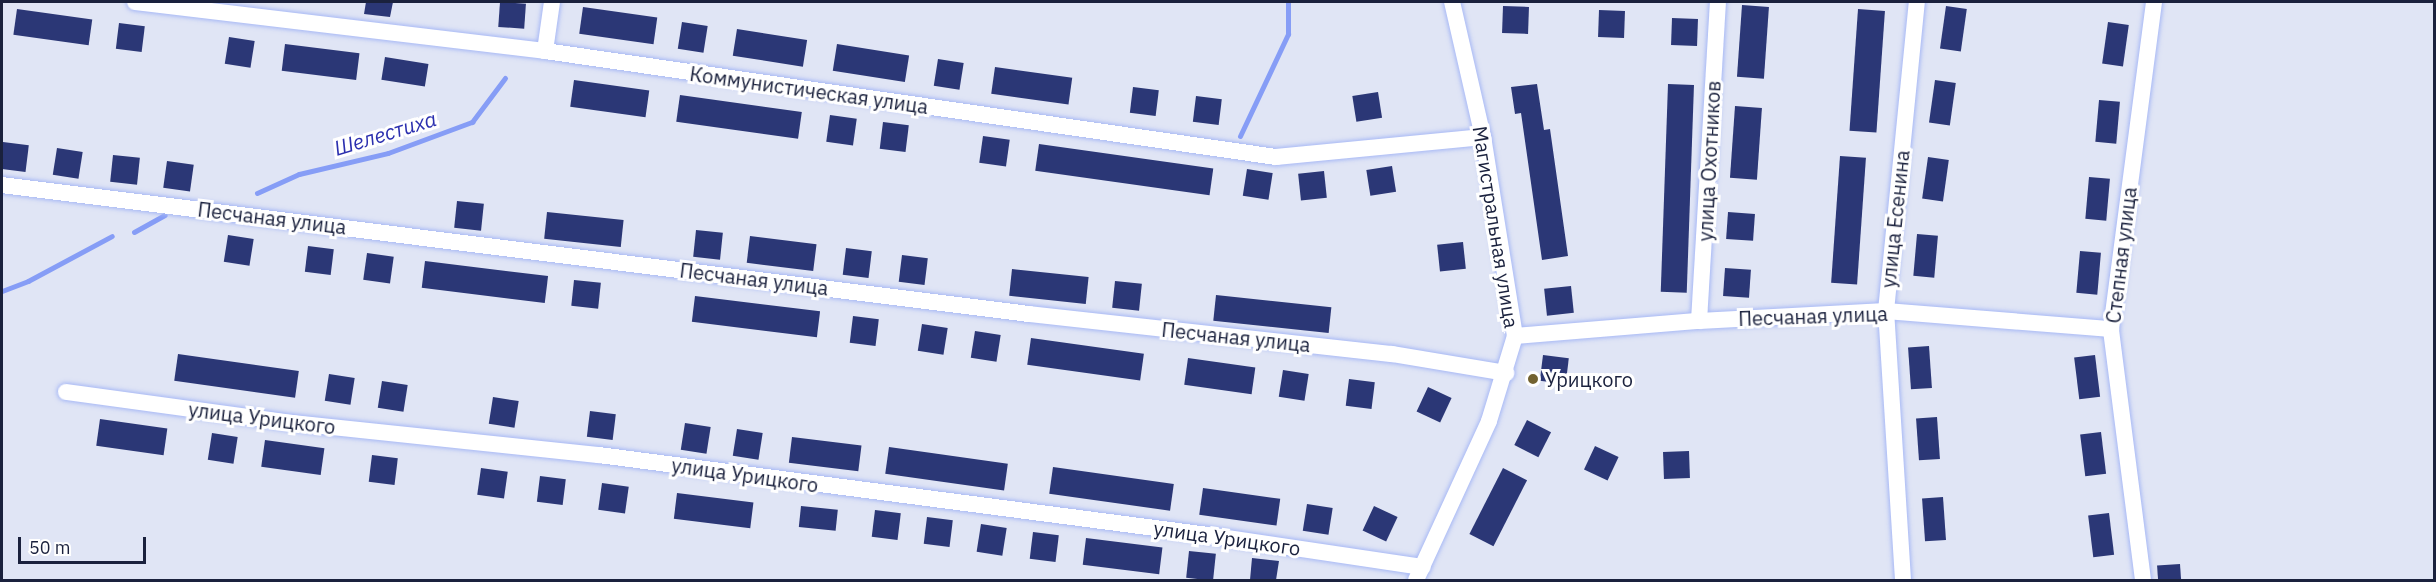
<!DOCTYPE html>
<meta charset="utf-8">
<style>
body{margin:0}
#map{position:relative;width:2436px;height:582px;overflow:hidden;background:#e0e5f5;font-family:"IBM Plex Sans",sans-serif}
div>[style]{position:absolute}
.stream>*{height:5px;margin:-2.5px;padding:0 2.5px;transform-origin:2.5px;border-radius:2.5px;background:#869df6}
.building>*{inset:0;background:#2b3776;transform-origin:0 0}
.roads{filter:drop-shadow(0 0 2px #a8b9f5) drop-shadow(0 0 2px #a8b9f5)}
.minor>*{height:16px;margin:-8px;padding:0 8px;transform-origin:8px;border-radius:8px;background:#fff}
.dots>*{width:16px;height:16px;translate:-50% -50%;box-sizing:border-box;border:3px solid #fff;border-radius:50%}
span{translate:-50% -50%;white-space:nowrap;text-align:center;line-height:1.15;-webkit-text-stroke:6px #fff;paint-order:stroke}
.street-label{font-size:20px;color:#1a213d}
.poi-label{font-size:20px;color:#1a213d}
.left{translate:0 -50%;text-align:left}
.water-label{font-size:21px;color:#2b2faf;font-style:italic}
.frame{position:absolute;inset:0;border:3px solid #1a213d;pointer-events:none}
.scale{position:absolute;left:18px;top:537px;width:128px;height:27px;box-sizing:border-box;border:3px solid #1a213d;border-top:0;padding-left:8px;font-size:18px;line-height:21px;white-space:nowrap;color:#1a213d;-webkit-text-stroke:4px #fff;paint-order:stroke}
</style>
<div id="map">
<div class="stream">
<div style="left:1240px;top:136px;width:113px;rotate:-64.8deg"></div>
<div style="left:1288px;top:34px;width:32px;rotate:-90deg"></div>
<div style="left:257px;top:193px;width:46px;rotate:-24.3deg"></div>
<div style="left:299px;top:174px;width:91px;rotate:-13.3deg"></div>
<div style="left:388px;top:153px;width:90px;rotate:-20.3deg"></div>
<div style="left:472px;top:122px;width:55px;rotate:-53.1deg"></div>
<div style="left:134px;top:232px;width:35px;rotate:-29deg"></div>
<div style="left:2px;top:291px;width:28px;rotate:-21deg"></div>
<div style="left:28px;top:281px;width:95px;rotate:-28.2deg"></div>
</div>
<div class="building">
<div style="clip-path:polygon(366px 2px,393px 2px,390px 17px,364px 14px)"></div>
<div style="left:500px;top:2px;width:26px;height:25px;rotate:4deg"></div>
<div style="left:1742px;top:5px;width:27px;height:72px;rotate:4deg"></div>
<div style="left:1503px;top:6px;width:26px;height:27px;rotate:2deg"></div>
<div style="left:1946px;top:6px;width:21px;height:43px;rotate:8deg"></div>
<div style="left:583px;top:7px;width:75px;height:27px;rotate:8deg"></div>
<div style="left:17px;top:9px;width:76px;height:26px;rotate:8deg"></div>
<div style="left:1858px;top:9px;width:27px;height:122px;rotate:4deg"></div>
<div style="left:1599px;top:10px;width:26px;height:27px;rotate:2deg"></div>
<div style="left:1672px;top:18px;width:26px;height:27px;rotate:2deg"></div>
<div style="left:682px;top:22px;width:26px;height:27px;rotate:9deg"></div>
<div style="left:2108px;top:22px;width:21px;height:42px;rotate:8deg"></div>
<div style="left:119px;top:23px;width:26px;height:26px;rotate:7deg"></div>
<div style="left:737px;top:29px;width:71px;height:27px;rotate:9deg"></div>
<div style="left:229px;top:37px;width:26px;height:27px;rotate:9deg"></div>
<div style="left:285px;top:44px;width:75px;height:27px;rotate:7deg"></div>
<div style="left:837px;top:44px;width:73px;height:27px;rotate:9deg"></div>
<div style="left:385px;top:57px;width:44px;height:23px;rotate:9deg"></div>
<div style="left:938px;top:59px;width:26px;height:27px;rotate:9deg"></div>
<div style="left:995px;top:67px;width:78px;height:27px;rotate:8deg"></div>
<div style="left:574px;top:80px;width:76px;height:27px;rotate:8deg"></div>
<div style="left:1935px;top:80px;width:21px;height:43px;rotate:8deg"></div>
<div style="clip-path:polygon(1537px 84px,1544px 130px,1550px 129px,1568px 256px,1542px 260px,1521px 113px,1515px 114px,1511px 87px)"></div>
<div style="left:1668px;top:84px;width:26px;height:208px;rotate:2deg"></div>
<div style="left:1133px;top:87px;width:26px;height:26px;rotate:7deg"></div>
<div style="left:1378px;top:92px;width:26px;height:26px;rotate:81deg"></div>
<div style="left:680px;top:95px;width:123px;height:27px;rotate:8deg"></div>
<div style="left:1196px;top:96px;width:26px;height:26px;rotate:7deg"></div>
<div style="left:2099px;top:100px;width:21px;height:42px;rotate:5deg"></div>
<div style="left:1735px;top:106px;width:27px;height:72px;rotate:4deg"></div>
<div style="left:830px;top:115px;width:27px;height:27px;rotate:8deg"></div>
<div style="left:883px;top:122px;width:26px;height:27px;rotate:7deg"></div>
<div style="left:983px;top:136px;width:27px;height:27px;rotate:8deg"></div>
<div style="left:3px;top:142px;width:26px;height:27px;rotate:7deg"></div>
<div style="left:1039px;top:144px;width:176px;height:27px;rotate:8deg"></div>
<div style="left:57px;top:148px;width:26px;height:27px;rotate:9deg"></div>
<div style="left:113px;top:155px;width:27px;height:27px;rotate:6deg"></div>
<div style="left:1840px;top:156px;width:26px;height:127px;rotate:4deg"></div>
<div style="left:1928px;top:157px;width:21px;height:42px;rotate:8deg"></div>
<div style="left:167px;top:161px;width:27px;height:27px;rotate:8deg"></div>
<div style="left:1392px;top:166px;width:26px;height:26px;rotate:81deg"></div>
<div style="left:1247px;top:169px;width:26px;height:27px;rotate:9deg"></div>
<div style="left:1324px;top:171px;width:27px;height:26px;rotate:84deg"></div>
<div style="left:2089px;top:177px;width:21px;height:42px;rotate:5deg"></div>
<div style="left:457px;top:201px;width:27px;height:27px;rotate:6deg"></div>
<div style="left:547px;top:212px;width:77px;height:27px;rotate:6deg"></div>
<div style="left:1728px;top:212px;width:27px;height:27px;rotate:4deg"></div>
<div style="left:696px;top:230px;width:27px;height:27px;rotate:6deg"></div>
<div style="left:1917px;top:234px;width:21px;height:42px;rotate:5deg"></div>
<div style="left:228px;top:235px;width:26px;height:27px;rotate:9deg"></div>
<div style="left:750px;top:236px;width:67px;height:27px;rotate:7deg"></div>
<div style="left:1463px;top:242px;width:27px;height:26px;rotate:84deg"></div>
<div style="left:308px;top:246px;width:26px;height:26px;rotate:7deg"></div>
<div style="left:846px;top:248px;width:26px;height:27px;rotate:7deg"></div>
<div style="left:2080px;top:251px;width:21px;height:42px;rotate:5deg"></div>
<div style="left:367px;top:253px;width:27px;height:27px;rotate:8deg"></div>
<div style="left:902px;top:255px;width:26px;height:27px;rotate:7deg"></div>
<div style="left:425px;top:261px;width:124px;height:27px;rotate:7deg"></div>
<div style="left:1725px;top:268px;width:26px;height:28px;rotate:4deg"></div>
<div style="left:1012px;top:269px;width:77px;height:27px;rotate:6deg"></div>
<div style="left:574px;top:280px;width:27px;height:26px;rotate:6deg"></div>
<div style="left:1115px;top:281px;width:27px;height:27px;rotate:6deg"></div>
<div style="left:1571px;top:286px;width:27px;height:27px;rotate:84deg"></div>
<div style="left:1216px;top:295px;width:116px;height:26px;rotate:6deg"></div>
<div style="left:695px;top:296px;width:126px;height:26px;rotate:7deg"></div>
<div style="left:853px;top:316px;width:26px;height:27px;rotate:7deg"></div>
<div style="left:922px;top:324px;width:26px;height:27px;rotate:9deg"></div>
<div style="left:975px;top:331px;width:26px;height:27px;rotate:9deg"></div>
<div style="left:1031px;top:338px;width:114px;height:27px;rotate:8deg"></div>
<div style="left:1929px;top:346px;width:42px;height:21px;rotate:86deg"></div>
<div style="left:178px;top:354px;width:122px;height:27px;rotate:8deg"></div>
<div style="left:1543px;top:355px;width:26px;height:26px;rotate:7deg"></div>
<div style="left:2095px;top:355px;width:42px;height:21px;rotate:83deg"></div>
<div style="left:1188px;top:358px;width:68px;height:27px;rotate:8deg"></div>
<div style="left:1283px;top:370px;width:26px;height:27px;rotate:9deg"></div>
<div style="left:329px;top:374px;width:26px;height:27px;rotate:9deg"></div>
<div style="left:1349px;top:379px;width:26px;height:27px;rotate:7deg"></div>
<div style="left:382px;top:381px;width:26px;height:27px;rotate:9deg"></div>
<div style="left:1428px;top:387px;width:26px;height:27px;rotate:25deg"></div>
<div style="left:493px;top:397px;width:26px;height:27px;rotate:9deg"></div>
<div style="left:590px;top:411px;width:26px;height:26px;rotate:7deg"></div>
<div style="left:1937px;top:417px;width:42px;height:21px;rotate:86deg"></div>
<div style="left:100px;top:419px;width:68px;height:27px;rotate:8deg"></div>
<div style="left:1527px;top:420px;width:27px;height:28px;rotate:27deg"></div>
<div style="left:685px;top:423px;width:26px;height:27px;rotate:9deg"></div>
<div style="left:737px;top:429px;width:26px;height:27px;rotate:9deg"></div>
<div style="left:2101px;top:432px;width:42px;height:21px;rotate:83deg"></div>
<div style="left:212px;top:433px;width:26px;height:27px;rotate:9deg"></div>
<div style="left:792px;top:437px;width:70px;height:26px;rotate:7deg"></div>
<div style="left:265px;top:440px;width:60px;height:27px;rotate:8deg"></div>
<div style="left:1595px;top:446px;width:26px;height:26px;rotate:25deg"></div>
<div style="left:889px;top:447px;width:120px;height:27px;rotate:8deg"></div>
<div style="left:1689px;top:451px;width:27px;height:26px;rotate:88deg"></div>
<div style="left:372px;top:455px;width:26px;height:27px;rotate:7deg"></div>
<div style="left:1053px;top:467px;width:122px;height:27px;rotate:8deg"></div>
<div style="left:481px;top:468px;width:27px;height:27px;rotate:8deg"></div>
<div style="left:1503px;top:468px;width:27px;height:74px;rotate:27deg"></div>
<div style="left:540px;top:476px;width:26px;height:26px;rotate:7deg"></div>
<div style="left:602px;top:483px;width:27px;height:27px;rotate:8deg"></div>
<div style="left:1203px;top:488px;width:78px;height:27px;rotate:8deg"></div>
<div style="left:677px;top:493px;width:77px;height:26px;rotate:7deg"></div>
<div style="left:1943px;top:497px;width:43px;height:21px;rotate:86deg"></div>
<div style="left:1307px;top:504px;width:26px;height:27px;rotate:9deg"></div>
<div style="left:801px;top:506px;width:37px;height:21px;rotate:6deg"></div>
<div style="left:1374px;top:506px;width:26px;height:27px;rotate:25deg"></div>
<div style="left:875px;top:510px;width:26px;height:27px;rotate:7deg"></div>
<div style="left:2109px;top:513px;width:42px;height:21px;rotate:83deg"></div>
<div style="left:927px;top:517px;width:26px;height:27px;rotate:7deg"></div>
<div style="left:981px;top:524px;width:26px;height:28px;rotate:9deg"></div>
<div style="left:1033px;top:532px;width:26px;height:27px;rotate:7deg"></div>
<div style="left:1086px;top:538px;width:77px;height:27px;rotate:7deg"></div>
<div style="left:1189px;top:551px;width:27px;height:27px;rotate:6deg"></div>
<div style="clip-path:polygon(1252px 558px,1279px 561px,1276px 580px,1250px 580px)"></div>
<div style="left:2180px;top:564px;width:16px;height:23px;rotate:86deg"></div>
</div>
<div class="roads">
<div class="minor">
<div style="left:135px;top:2px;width:413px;rotate:6.8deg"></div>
<div style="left:545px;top:51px;width:739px;rotate:8.25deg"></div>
<div style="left:1276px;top:157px;width:208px;rotate:-5.5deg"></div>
<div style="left:545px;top:51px;width:49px;rotate:-81.9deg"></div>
<div style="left:2px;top:185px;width:1035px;rotate:7.16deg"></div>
<div style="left:1029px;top:314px;width:365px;rotate:6.3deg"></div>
<div style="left:1392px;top:354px;width:116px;rotate:9.5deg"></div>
<div style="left:1699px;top:321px;width:320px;rotate:-86.6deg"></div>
<div style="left:1515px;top:336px;width:185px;rotate:-4.7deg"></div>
<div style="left:1699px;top:321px;width:187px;rotate:-3.1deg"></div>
<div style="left:1886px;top:311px;width:226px;rotate:4.6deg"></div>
<div style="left:66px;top:392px;width:229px;rotate:7.8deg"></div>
<div style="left:293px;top:423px;width:308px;rotate:6deg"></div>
<div style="left:599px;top:455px;width:614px;rotate:7.48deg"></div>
<div style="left:1208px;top:535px;width:217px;rotate:8.5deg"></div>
<div style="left:1416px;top:580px;width:175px;rotate:-65.3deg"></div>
<div style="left:1489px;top:421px;width:89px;rotate:-73deg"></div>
<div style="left:1515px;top:336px;width:202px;rotate:-99.1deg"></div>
<div style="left:1483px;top:137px;width:139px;rotate:-102.9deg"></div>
<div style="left:1903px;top:580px;width:270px;rotate:-93.6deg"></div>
<div style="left:1886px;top:311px;width:311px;rotate:-84.3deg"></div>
<div style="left:2143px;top:580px;width:253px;rotate:-97.3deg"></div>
<div style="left:2111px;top:329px;width:330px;rotate:-82.5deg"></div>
</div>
</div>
<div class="dots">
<div style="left:1533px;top:379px;background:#726230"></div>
</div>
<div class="street-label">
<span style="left:809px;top:90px;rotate:8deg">Коммунистическая улица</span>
<span style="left:1709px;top:161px;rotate:-87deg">улица Охотников</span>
<span style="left:272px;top:218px;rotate:7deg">Песчаная улица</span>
<span style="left:1895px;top:219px;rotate:-84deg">улица Есенина</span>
<span style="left:1496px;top:227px;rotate:81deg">Магистральная улица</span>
<span style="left:2121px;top:255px;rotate:-83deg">Степная улица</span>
<span style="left:754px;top:279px;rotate:7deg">Песчаная улица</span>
<span style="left:1813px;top:316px;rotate:-2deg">Песчаная улица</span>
<span style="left:1236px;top:337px;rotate:6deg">Песчаная улица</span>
<span style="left:262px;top:418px;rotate:7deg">улица Урицкого</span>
<span style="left:745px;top:475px;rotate:8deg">улица Урицкого</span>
<span style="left:1227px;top:538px;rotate:8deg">улица Урицкого</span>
</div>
<div class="poi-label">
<span class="left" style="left:1545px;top:379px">Урицкого</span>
</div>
<div class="water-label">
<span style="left:385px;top:133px;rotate:-17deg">Шелестиха</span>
</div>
<div class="frame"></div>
<div class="scale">50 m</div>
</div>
